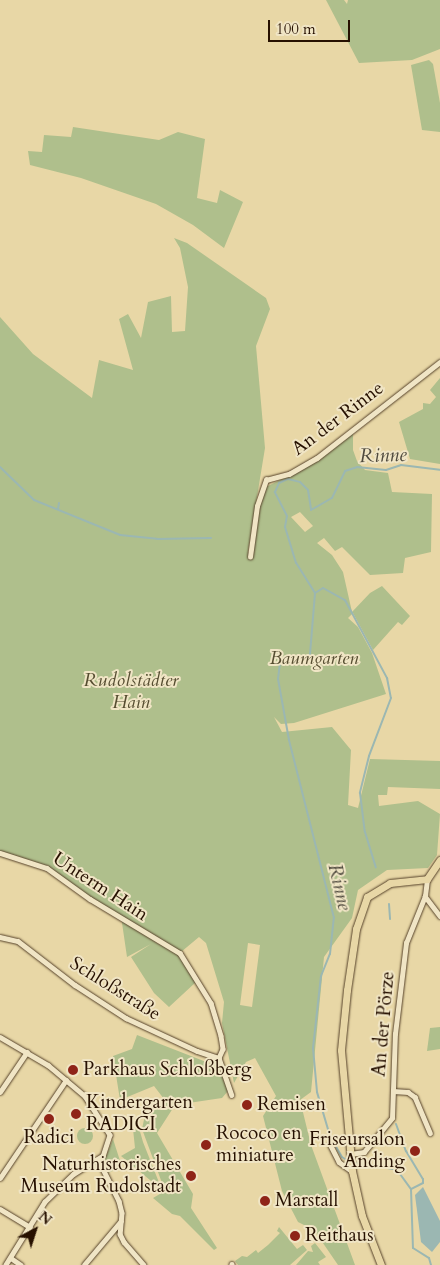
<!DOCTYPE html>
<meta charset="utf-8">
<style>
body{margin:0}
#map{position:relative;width:440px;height:1265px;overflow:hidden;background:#e8d7a6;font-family:Cardo,serif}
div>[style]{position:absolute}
.green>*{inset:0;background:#afbf8c}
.round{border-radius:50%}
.water>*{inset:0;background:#9bb7b2}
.stream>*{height:2px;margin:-1px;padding:0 1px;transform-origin:1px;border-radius:1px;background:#9bb7b2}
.roads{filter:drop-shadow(0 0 1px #56422a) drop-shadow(0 0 1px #56422a)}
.street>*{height:4.5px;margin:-2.25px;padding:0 2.25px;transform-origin:2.25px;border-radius:2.25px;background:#f0e5c5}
.primary>*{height:7px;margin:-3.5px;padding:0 3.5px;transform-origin:3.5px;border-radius:3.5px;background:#e8d7a6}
.dots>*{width:14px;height:14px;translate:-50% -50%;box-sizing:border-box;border:2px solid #f0e5c5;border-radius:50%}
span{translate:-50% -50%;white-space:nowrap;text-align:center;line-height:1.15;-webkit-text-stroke:4px #f0e5c5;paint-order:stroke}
.street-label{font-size:19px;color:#261000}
.park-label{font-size:19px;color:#564d31;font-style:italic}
.poi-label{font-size:19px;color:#261000}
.left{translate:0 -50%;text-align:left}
.right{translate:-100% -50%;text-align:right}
.water-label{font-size:20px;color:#4f4a3e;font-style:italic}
.north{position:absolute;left:10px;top:1205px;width:50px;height:50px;-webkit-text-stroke:4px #f0e5c5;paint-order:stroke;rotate:40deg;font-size:14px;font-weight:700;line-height:20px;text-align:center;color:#261000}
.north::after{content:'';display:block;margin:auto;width:18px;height:22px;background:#261000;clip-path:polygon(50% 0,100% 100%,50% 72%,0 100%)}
.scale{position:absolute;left:268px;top:20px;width:82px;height:22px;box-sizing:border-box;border:2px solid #261000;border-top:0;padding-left:6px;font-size:15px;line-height:18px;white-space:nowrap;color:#261000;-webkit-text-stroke:4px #f0e5c5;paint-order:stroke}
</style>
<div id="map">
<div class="green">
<div style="clip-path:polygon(326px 0,344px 0,347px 4px,348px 0,440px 0,440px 49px,412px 60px,359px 63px)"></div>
<div style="clip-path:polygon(429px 60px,433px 64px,440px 103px,440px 132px,422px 130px,411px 65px)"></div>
<div style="clip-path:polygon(73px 127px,159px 140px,178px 132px,205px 139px,197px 198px,217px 203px,220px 190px,243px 202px,224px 248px,193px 225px,156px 204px,81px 178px,30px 165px,28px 151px,42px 152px,44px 135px,71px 137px)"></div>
<div style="clip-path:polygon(evenodd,174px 238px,187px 243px,266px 298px,270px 309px,256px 346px,265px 448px,248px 552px,253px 554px,259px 506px,266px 487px,318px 461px,353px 432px,353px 450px,357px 461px,365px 470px,388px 473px,392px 492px,432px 494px,431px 552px,405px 558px,403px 573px,370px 575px,342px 547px,335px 551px,324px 538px,317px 543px,332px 555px,343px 572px,352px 612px,370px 593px,382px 586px,410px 616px,402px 625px,398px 622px,373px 650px,353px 613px,348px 618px,358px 627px,372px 653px,386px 694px,294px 723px,281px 724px,274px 717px,282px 732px,332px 727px,351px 750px,348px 805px,358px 808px,370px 759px,440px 761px,440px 789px,388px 787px,387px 795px,378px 795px,379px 806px,418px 801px,440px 814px,437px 855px,428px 868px,387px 870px,358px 890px,352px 918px,324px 957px,311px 1092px,300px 1100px,311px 1145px,355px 1265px,338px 1265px,314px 1230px,298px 1222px,282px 1191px,263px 1116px,276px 1096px,255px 1058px,246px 1062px,234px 1083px,222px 1023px,224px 1002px,206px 943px,199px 937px,181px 952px,155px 942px,177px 953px,196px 982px,169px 1007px,154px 993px,131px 957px,151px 944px,127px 957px,121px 916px,91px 899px,48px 866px,0 851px,0 317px,33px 354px,92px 398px,99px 360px,133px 370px,119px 319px,128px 314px,141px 338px,148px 302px,171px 296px,172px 332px,185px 331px,188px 287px,180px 248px,174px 238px,300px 512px,313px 526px,305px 532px,291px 517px,300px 512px,174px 238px,248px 943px,260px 945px,252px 1007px,240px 1005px,248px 943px)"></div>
<div style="clip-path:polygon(440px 378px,440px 464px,410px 459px,399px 422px,423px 409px,423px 403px,430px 404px,436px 397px,430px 390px)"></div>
<div style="clip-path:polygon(440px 1027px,440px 1049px,427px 1051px,430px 1028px)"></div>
<div style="clip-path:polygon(137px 1035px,214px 1065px,219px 1069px,228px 1091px,222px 1098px,175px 1105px,157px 1133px,193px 1194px,191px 1208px,217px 1248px,214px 1250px,180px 1216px,172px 1214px,153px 1198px,165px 1191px,142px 1129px,145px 1115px,164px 1099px,154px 1086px,120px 1100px,113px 1056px,132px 1049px)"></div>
<div style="clip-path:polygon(139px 1128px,143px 1142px,162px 1190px,121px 1156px,135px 1148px,133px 1129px)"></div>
<div class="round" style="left:77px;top:1128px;width:16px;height:16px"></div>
<div style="clip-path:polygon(113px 1139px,122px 1167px,108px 1173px,105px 1159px)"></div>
<div style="clip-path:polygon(279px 1227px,297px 1249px,303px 1245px,307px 1250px,290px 1265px,238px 1265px,235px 1261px,242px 1256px,247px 1257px,256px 1250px,258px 1253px,268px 1245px,280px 1233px,277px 1231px)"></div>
<div style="clip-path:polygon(315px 1243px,326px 1257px,318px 1262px,320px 1265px,296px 1265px,308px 1251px,313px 1252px,311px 1246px)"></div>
</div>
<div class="water">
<div style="clip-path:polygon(423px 1187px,440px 1221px,440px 1242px,432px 1252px,421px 1242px,415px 1195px)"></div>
</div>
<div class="stream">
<div style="left:0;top:467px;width:47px;rotate:44.1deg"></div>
<div style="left:34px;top:500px;width:93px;rotate:22.1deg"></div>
<div style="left:120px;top:535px;width:37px;rotate:6deg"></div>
<div style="left:157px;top:539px;width:54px;rotate:-1.1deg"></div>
<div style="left:58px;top:509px;width:6px;rotate:-81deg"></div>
<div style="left:315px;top:593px;width:9px;rotate:-32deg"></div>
<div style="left:323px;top:588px;width:25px;rotate:29deg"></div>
<div style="left:345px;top:600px;width:89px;rotate:61.7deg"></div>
<div style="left:387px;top:678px;width:20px;rotate:79deg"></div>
<div style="left:391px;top:698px;width:62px;rotate:110.8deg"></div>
<div style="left:369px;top:756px;width:38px;rotate:104deg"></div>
<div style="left:360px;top:793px;width:39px;rotate:83deg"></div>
<div style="left:365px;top:832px;width:37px;rotate:73deg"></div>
<div style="left:389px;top:904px;width:15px;rotate:86deg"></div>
<div style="left:396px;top:1124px;width:29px;rotate:70deg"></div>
<div style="left:406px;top:1151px;width:33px;rotate:59deg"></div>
<div style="left:423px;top:1179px;width:4px;rotate:90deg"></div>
<div style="left:423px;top:1183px;width:13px;rotate:153deg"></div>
<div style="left:350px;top:1162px;width:9px;rotate:-148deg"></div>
<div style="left:342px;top:1157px;width:24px;rotate:-120deg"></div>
<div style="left:330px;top:1136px;width:46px;rotate:-106.5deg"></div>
<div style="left:317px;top:1092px;width:44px;rotate:-95.2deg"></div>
<div style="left:313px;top:1048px;width:72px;rotate:-83.7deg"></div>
<div style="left:321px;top:976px;width:24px;rotate:-68deg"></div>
<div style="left:330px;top:954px;width:36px;rotate:-84deg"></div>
<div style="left:334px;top:918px;width:184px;rotate:-104.2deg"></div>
<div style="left:289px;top:740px;width:62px;rotate:-100.2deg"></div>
<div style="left:278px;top:679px;width:16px;rotate:-83deg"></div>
<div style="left:280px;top:663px;width:23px;rotate:-5deg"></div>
<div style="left:303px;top:661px;width:10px;rotate:-45deg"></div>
<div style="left:310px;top:654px;width:61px;rotate:-85.3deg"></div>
<div style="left:315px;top:593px;width:36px;rotate:-122deg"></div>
<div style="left:296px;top:563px;width:38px;rotate:-107deg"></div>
<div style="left:285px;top:527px;width:11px;rotate:-80deg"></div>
<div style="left:287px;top:516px;width:27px;rotate:-117deg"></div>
<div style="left:275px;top:492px;width:10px;rotate:-66deg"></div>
<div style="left:279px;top:483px;width:10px;rotate:-24deg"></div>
<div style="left:288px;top:479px;width:12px;rotate:14deg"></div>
<div style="left:300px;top:482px;width:11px;rotate:45deg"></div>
<div style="left:308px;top:490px;width:20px;rotate:81deg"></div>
<div style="left:311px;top:510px;width:24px;rotate:-30deg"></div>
<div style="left:332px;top:498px;width:30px;rotate:-64deg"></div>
<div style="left:345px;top:471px;width:13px;rotate:-18deg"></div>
<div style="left:357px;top:467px;width:29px;rotate:6deg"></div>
<div style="left:386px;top:470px;width:16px;rotate:-18deg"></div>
<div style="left:401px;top:465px;width:39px;rotate:7deg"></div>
<div style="left:355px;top:1163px;width:39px;rotate:9deg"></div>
<div style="left:394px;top:1169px;width:8px;rotate:40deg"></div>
<div style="left:400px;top:1174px;width:19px;rotate:54deg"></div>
<div style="left:411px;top:1189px;width:59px;rotate:88.1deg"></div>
<div style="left:413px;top:1248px;width:19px;rotate:32deg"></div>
<div style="left:429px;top:1258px;width:7px;rotate:74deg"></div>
</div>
<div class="roads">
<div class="street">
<div style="left:250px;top:557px;width:51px;rotate:-82.2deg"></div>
<div style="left:257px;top:506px;width:28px;rotate:-71deg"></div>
<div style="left:266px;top:480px;width:24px;rotate:-15deg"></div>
<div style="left:289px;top:474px;width:32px;rotate:-30deg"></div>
<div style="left:317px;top:458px;width:156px;rotate:-38deg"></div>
<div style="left:0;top:853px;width:49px;rotate:17.7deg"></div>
<div style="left:47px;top:868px;width:53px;rotate:35.8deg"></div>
<div style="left:90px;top:899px;width:105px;rotate:31deg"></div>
<div style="left:180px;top:953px;width:59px;rotate:58.2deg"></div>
<div style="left:211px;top:1003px;width:34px;rotate:73deg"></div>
<div style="left:221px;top:1036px;width:13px;rotate:81deg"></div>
<div style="left:223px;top:1049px;width:10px;rotate:114deg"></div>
<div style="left:219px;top:1058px;width:39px;rotate:71deg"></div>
<div style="left:425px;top:896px;width:25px;rotate:53deg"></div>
<div style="left:0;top:937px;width:18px;rotate:13deg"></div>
<div style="left:18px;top:941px;width:72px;rotate:37.7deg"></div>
<div style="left:75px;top:985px;width:61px;rotate:32.9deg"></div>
<div style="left:126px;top:1018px;width:78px;rotate:24.9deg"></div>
<div style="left:197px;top:1051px;width:23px;rotate:18deg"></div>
<div style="left:0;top:1037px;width:56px;rotate:30.3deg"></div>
<div style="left:48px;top:1065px;width:48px;rotate:40deg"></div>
<div style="left:85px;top:1096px;width:46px;rotate:57.3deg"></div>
<div style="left:110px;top:1135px;width:22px;rotate:108deg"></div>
<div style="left:103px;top:1156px;width:34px;rotate:148deg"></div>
<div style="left:74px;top:1174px;width:40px;rotate:136deg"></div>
<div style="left:45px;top:1202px;width:74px;rotate:121.8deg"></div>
<div style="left:393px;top:1091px;width:15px;rotate:4deg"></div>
<div style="left:408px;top:1092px;width:9px;rotate:36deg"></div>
<div style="left:415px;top:1097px;width:39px;rotate:67deg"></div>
<div style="left:0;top:1092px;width:48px;rotate:-56deg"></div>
<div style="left:330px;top:1144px;width:20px;rotate:63deg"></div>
<div style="left:339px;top:1162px;width:16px;rotate:35deg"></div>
<div style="left:350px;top:1154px;width:14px;rotate:-8deg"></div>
<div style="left:364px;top:1152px;width:44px;rotate:-50.5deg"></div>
<div style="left:392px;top:1118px;width:84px;rotate:-88deg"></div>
<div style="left:395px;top:1034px;width:92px;rotate:-83.1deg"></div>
<div style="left:406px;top:943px;width:51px;rotate:-68deg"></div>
<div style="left:425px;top:896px;width:17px;rotate:-83deg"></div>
<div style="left:98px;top:1159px;width:47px;rotate:63.4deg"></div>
<div style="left:119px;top:1201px;width:12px;rotate:76deg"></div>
<div style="left:122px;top:1213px;width:21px;rotate:95deg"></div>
<div style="left:120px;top:1234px;width:9px;rotate:63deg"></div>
<div style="left:124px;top:1242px;width:30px;rotate:49deg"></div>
<div style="left:0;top:1178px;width:118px;rotate:-56deg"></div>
<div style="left:0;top:1209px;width:35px;rotate:31deg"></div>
<div style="left:11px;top:1258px;width:12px;rotate:35deg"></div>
<div style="left:232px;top:1264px;width:1px;rotate:90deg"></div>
<div style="left:84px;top:1265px;width:57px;rotate:-49.9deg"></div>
</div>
<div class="primary">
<div style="left:381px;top:1265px;width:53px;rotate:-111.2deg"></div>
<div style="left:362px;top:1216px;width:46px;rotate:-102.5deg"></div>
<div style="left:352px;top:1171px;width:121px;rotate:-95.2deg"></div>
<div style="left:341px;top:1050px;width:60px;rotate:-84.3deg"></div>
<div style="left:347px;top:990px;width:62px;rotate:-81.6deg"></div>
<div style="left:356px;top:929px;width:34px;rotate:-71deg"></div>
<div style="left:367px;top:897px;width:27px;rotate:-31deg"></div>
<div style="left:390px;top:883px;width:37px;rotate:-6deg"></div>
<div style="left:427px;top:879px;width:23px;rotate:-56deg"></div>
</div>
</div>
<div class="dots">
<div style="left:73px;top:1070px;background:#8f2418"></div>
<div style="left:247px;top:1105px;background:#8f2418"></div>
<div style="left:76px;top:1114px;background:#8f2418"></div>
<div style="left:49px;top:1119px;background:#8f2418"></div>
<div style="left:206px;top:1145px;background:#8f2418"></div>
<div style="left:415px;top:1151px;background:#8f2418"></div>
<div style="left:191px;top:1176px;background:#8f2418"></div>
<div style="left:265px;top:1201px;background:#8f2418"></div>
<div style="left:295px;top:1236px;background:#8f2418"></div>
</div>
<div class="street-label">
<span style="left:338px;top:419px;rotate:-37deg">An der Rinne</span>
<span style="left:100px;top:887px;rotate:33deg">Unterm Hain</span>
<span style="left:115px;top:989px;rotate:32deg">Schloßstraße</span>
<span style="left:384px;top:1024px;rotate:-85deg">An der Pörze</span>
</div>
<div class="park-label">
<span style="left:314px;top:659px">Baumgarten</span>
<span style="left:131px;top:692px">Rudolstädter<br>Hain</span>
</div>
<div class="poi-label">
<span class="left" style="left:83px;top:1070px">Parkhaus Schloßberg</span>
<span class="left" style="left:86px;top:1114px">Kindergarten<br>RADICI</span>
<span class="left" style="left:257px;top:1105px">Remisen</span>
<span class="left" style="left:216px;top:1145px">Rococo en<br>miniature</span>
<span style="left:49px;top:1138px">Radici</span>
<span class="right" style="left:405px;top:1151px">Friseursalon<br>Anding</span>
<span class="right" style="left:181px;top:1176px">Naturhistorisches<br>Museum Rudolstadt</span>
<span class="left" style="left:275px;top:1201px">Marstall</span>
<span class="left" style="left:305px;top:1236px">Reithaus</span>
</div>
<div class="water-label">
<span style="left:383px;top:455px;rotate:-2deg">Rinne</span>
<span style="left:340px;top:887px;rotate:77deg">Rinne</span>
</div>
<div class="north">N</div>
<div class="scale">100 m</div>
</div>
